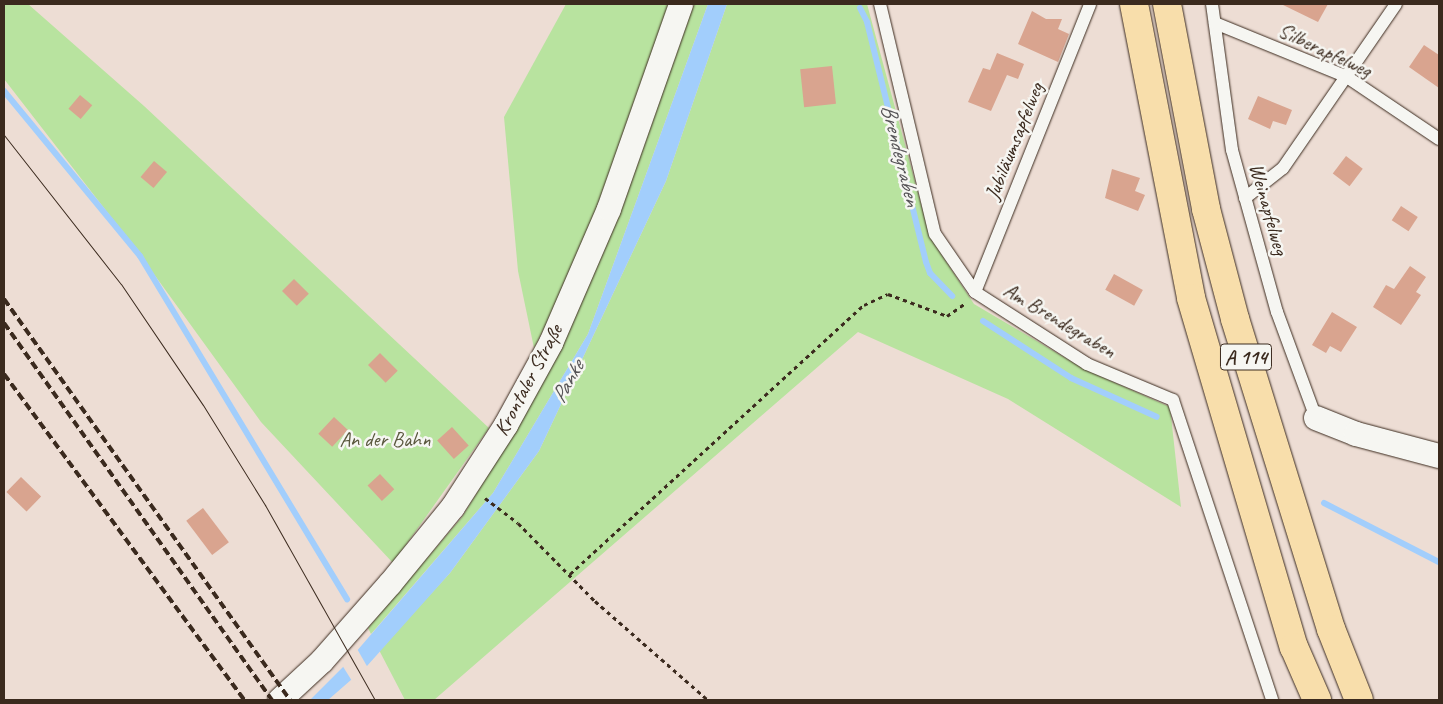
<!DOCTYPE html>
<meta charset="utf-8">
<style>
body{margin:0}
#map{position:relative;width:1443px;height:704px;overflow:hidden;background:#edddd4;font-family:Caveat,sans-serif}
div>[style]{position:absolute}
.green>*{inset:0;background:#b8e39f}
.water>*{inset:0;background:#a2cefc}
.pier>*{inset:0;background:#edddd4}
.stream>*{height:6px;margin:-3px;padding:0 3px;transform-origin:3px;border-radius:3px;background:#a2cefc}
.building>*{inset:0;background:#d9a48f;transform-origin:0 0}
.path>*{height:3px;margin-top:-1.5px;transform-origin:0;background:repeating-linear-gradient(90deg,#3b2a1e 0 4px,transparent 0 8px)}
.roads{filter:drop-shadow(0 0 1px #3b2a1e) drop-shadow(0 0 1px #3b2a1e)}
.lane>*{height:12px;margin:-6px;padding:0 6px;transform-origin:6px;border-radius:6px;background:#f6f6f2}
.street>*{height:24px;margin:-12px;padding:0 12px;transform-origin:12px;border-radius:12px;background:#f6f6f2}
.highway>*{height:28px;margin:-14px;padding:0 14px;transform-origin:14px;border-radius:14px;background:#f8deab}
.tram>*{height:1px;margin:-0.5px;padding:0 0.5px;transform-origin:0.5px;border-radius:0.5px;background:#3b2a1e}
.rail>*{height:4px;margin-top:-2px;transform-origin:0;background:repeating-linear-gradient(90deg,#3b2a1e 0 8px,transparent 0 12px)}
span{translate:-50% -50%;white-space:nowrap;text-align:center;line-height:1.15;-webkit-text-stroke:5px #f6f6f2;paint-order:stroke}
.shield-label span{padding:1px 4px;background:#f6f6f2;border:1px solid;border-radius:4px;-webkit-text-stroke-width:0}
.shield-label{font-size:20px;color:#3b2a1e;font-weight:700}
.street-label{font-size:21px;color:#3b2a1e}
.park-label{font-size:21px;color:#5a583e}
.water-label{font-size:22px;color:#555356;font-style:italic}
.frame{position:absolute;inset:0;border:5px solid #3b2a1e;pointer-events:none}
</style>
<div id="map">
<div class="green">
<div style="clip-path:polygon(4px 4px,28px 4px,144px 106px,489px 428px,393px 563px,261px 422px,135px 248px,4px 79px)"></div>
<div style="clip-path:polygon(566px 4px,672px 4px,572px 276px,534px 348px,518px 271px,504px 117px)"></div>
<div style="clip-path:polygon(694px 4px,708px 4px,588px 334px,493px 493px,371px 634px,368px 628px,462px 517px,515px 431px,654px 107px)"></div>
<div style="clip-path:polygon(727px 4px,867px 4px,930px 237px,974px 304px,1084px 369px,1170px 407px,1181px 507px,1008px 399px,858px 332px,434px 700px,405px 700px,379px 650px,450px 573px,539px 451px,666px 181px)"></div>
</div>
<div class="water">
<div style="clip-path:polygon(708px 4px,727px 4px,666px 181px,539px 451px,450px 573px,367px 666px,328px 700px,310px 700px,343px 667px,493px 493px,588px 334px)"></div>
</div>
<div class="pier">
<div style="clip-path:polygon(356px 647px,368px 668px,352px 681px,342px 665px)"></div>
</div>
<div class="stream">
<div style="left:860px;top:8px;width:16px;rotate:63deg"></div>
<div style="left:867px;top:22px;width:247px;rotate:76.2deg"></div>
<div style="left:926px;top:262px;width:12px;rotate:70deg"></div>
<div style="left:930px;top:273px;width:32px;rotate:46deg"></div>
<div style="left:4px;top:91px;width:214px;rotate:50.5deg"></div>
<div style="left:140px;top:256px;width:401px;rotate:58.9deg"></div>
<div style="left:983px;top:321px;width:105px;rotate:32.9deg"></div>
<div style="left:1071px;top:378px;width:94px;rotate:24.4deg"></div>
<div style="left:1324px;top:503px;width:129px;rotate:27.2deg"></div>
</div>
<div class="building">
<div style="clip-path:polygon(1281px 4px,1328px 4px,1318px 22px)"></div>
<div style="clip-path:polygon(1032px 11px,1046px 19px,1062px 19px,1058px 29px,1069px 34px,1058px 62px,1018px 44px)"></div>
<div style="clip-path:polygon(1424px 45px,1439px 55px,1439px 88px,1409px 67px)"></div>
<div style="clip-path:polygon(997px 53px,1024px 64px,1018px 79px,1007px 75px,991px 111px,968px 102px,983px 68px,990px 70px)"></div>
<div style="left:832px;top:66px;width:38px;height:32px;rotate:84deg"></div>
<div style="left:80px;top:95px;width:16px;height:18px;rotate:40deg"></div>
<div style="clip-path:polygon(1258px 96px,1292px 110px,1286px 125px,1273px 121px,1270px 129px,1248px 119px)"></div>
<div style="left:1346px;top:156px;width:21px;height:22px;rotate:37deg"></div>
<div style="left:154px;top:161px;width:17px;height:21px;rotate:40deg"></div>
<div style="clip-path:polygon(1112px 169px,1140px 178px,1135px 191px,1145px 195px,1138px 211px,1105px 198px)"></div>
<div style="left:1401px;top:206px;width:20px;height:17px;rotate:33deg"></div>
<div style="clip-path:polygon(1410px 266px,1426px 277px,1416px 292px,1421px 295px,1401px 325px,1373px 307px,1386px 285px,1394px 289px)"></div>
<div style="left:1114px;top:274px;width:33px;height:18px;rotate:29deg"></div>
<div style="left:294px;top:279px;width:21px;height:17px;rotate:45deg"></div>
<div style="clip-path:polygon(1332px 312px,1357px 327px,1341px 352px,1330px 346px,1326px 353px,1312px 345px)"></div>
<div style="left:380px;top:353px;width:25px;height:17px;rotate:45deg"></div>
<div style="left:334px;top:417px;width:19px;height:23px;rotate:43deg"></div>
<div style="left:452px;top:427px;width:25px;height:20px;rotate:48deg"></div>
<div style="left:380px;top:474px;width:21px;height:17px;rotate:47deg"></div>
<div style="left:21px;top:477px;width:28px;height:21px;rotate:44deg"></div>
<div style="left:203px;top:508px;width:43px;height:21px;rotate:53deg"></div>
</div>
<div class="path">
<div style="left:485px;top:498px;width:41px;rotate:37.1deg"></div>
<div style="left:518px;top:523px;width:110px;rotate:45.4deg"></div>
<div style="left:595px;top:601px;width:150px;rotate:41.2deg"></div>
<div style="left:570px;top:574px;width:398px;rotate:-42.5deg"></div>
<div style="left:864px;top:305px;width:26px;rotate:-25deg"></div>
<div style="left:888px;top:294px;width:63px;rotate:20.4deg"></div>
<div style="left:947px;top:316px;width:21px;rotate:-35deg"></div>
</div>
<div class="roads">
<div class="lane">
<div style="left:880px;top:4px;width:236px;rotate:76.6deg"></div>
<div style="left:935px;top:234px;width:70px;rotate:55.4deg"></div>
<div style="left:975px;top:292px;width:133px;rotate:32.7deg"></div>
<div style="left:1087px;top:364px;width:93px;rotate:22.7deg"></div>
<div style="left:1173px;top:400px;width:316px;rotate:71.7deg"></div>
<div style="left:1212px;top:4px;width:147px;rotate:82.2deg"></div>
<div style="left:1232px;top:150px;width:168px;rotate:74.5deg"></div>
<div style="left:1277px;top:312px;width:113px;rotate:69.8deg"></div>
<div style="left:1215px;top:23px;width:143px;rotate:22.2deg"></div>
<div style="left:1347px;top:77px;width:111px;rotate:34deg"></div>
<div style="left:1245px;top:198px;width:48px;rotate:-38.3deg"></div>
<div style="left:1283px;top:168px;width:199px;rotate:-55.4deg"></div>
<div style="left:975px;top:292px;width:310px;rotate:-68.2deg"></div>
</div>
<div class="street">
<div style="left:1316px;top:418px;width:43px;rotate:21.8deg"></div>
<div style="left:1356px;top:434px;width:86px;rotate:14.8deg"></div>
<div style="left:280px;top:700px;width:57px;rotate:-42.9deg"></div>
<div style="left:322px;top:661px;width:103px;rotate:-48.6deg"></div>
<div style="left:390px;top:584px;width:99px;rotate:-50.7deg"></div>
<div style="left:453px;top:507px;width:98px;rotate:-57.1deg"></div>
<div style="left:506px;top:425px;width:94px;rotate:-61.2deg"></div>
<div style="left:551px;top:343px;width:146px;rotate:-66.6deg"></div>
<div style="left:609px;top:209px;width:217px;rotate:-70.6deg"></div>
</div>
<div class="highway">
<div style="left:1134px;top:4px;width:299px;rotate:79deg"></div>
<div style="left:1191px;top:298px;width:364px;rotate:73.6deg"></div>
<div style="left:1294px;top:647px;width:58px;rotate:66.5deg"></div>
<div style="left:1167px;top:4px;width:209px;rotate:79.2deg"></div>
<div style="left:1206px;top:209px;width:114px;rotate:75.2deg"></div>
<div style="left:1235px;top:319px;width:325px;rotate:72.8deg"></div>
<div style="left:1331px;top:629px;width:76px;rotate:68.5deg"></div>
</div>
</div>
<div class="tram">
<div style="left:4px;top:135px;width:189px;rotate:51.9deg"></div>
<div style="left:121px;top:284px;width:146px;rotate:55.9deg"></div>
<div style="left:203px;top:405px;width:118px;rotate:58.2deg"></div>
<div style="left:265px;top:505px;width:224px;rotate:60.6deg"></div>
</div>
<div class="rail">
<div style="left:4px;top:299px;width:493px;rotate:54.5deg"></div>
<div style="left:4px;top:323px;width:463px;rotate:54.6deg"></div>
<div style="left:4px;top:374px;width:405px;rotate:53.6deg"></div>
</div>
<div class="shield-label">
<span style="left:1246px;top:357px">A 114</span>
</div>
<div class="street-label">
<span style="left:1325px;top:50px;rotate:25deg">Silberapfelweg</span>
<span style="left:1014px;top:141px;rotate:-68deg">Jubiläumsapfelweg</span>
<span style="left:1269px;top:209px;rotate:74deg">Weinapfelweg</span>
<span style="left:1060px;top:320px;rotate:31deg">Am Brendegraben</span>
<span style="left:528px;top:380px;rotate:-62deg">Krontaler Straße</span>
</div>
<div class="park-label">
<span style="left:385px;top:439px">An der Bahn</span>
</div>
<div class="water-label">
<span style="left:900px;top:155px;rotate:76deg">Brendegraben</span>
<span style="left:568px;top:382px;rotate:-61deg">Panke</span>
</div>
<div class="frame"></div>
</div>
